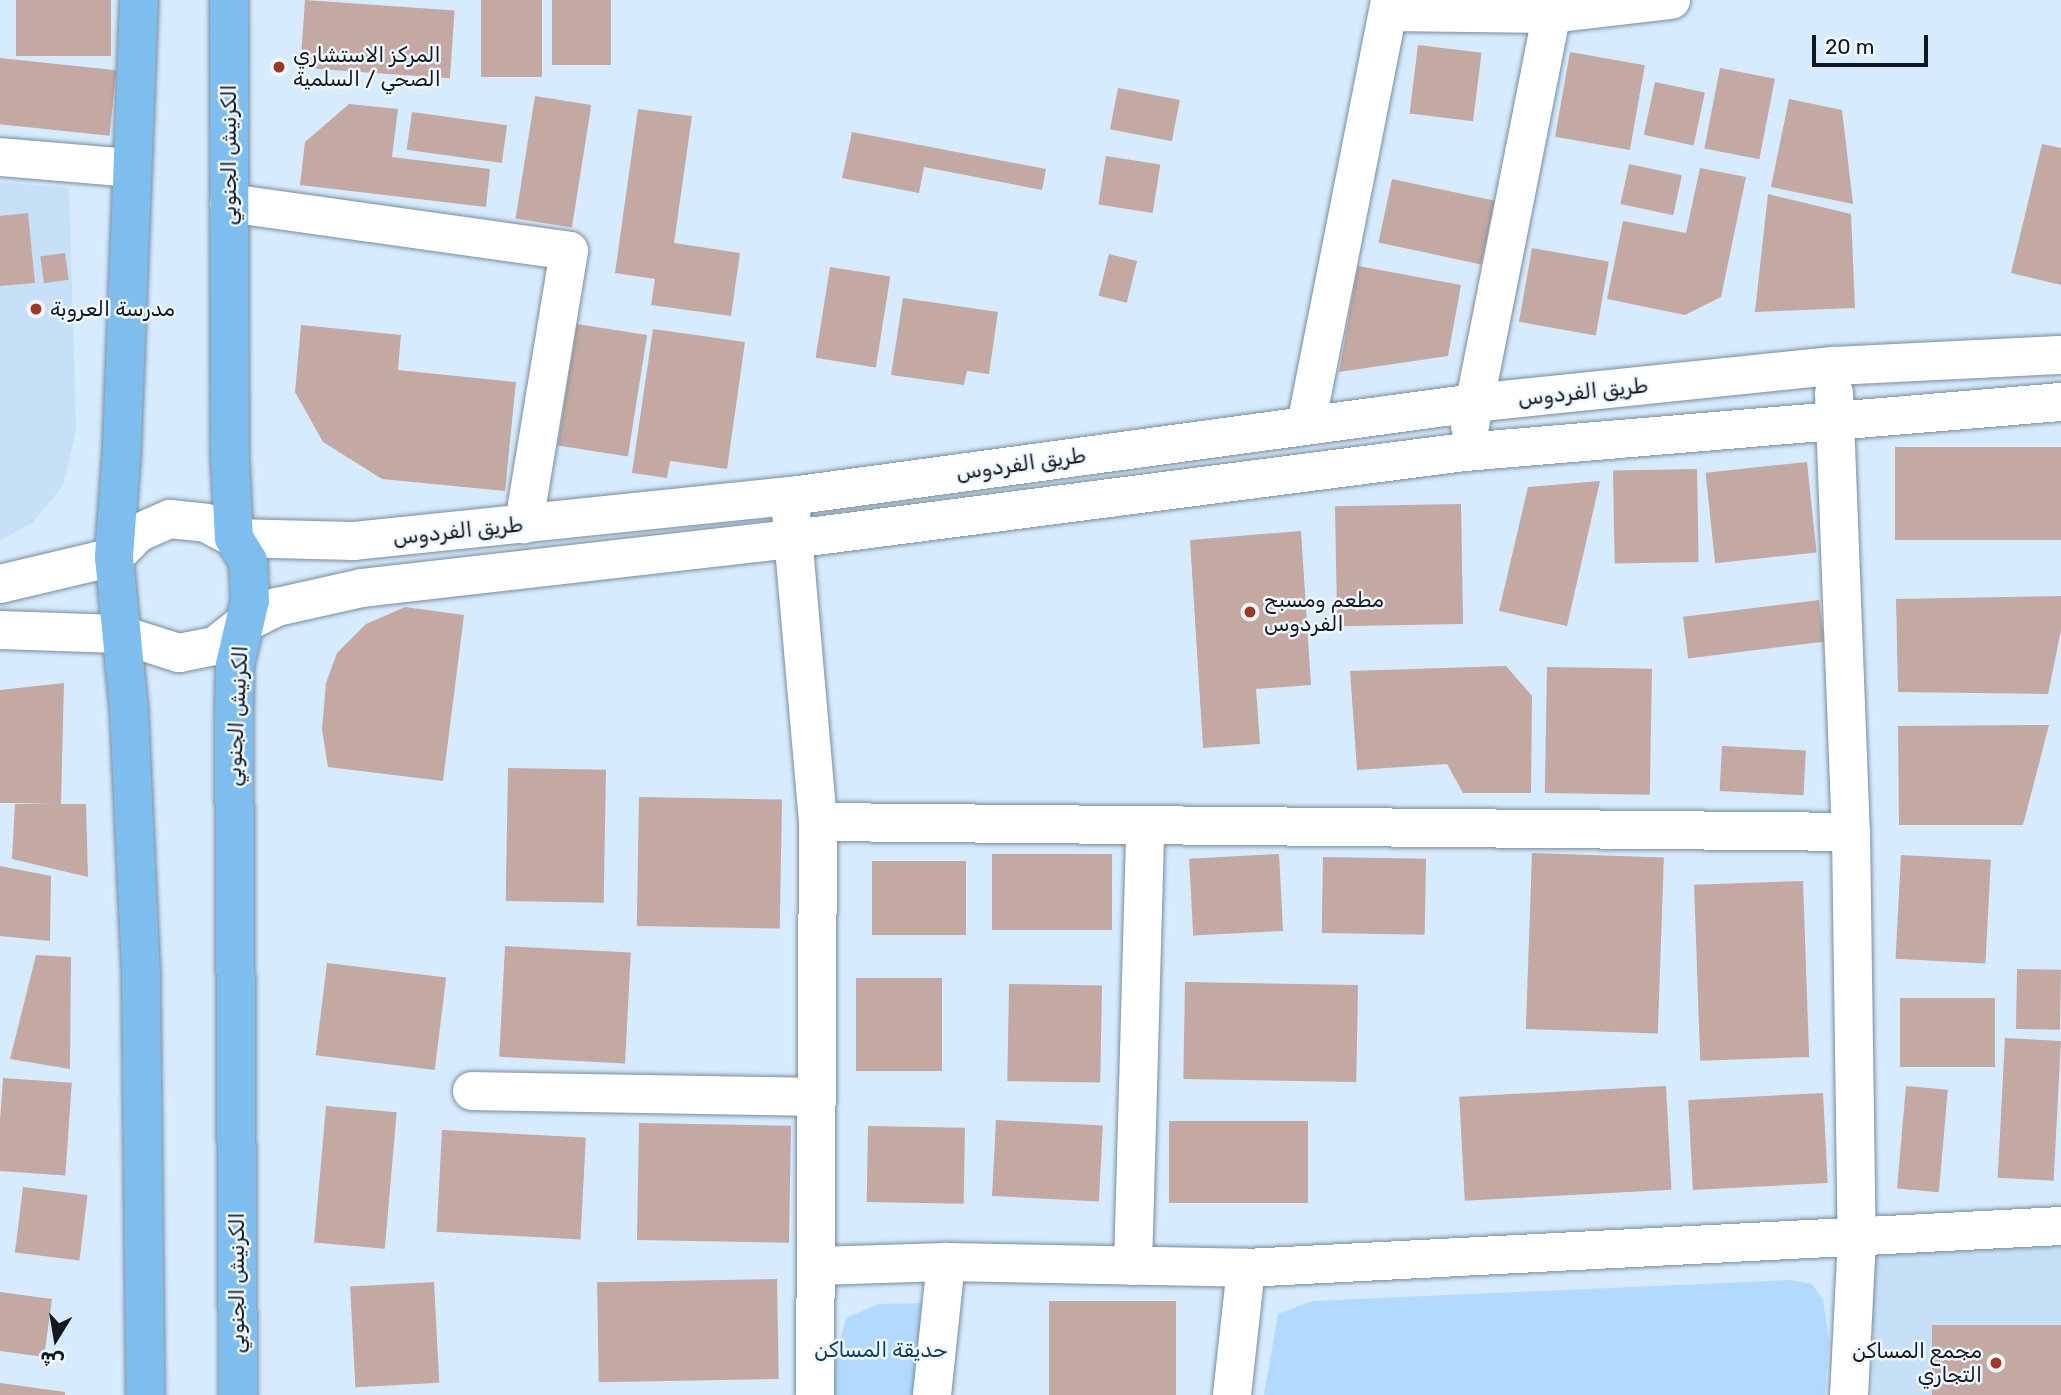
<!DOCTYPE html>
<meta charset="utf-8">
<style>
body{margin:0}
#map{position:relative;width:2061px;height:1395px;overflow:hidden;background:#d7ebfe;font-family:Rubik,Cairo,sans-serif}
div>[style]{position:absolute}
.built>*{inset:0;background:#c6e0f8;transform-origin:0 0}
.green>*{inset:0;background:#b2dafe}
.building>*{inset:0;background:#c4a8a2;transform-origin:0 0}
.roads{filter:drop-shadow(0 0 2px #798c9d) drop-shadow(0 0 2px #798c9d)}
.minor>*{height:38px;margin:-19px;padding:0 19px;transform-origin:19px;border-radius:19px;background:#fff}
.major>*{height:38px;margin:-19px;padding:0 19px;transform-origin:19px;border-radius:19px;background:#7ebeee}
.dots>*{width:19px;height:19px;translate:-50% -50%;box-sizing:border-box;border:4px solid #eff7fe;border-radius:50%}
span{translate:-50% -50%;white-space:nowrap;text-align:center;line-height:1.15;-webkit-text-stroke:5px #eff7fe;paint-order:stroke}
.poi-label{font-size:21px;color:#11181f}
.left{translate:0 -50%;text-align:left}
.right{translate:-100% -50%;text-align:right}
.street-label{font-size:21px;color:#11181f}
.park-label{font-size:21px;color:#0d3d61}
.north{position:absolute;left:21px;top:1304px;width:70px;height:70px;-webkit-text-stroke:5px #eff7fe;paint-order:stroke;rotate:191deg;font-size:19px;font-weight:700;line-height:28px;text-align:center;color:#11181f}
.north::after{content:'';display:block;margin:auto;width:24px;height:32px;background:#11181f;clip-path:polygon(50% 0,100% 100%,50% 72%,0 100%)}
.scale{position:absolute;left:1812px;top:35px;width:116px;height:32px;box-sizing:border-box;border:4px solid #11181f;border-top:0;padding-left:9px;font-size:21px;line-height:24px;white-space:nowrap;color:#11181f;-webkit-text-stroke:5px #eff7fe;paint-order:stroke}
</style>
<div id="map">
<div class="built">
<div style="clip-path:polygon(0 182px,69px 188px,76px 430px,63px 486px,33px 522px,0 541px)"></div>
<div style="left:2061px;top:1246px;width:149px;height:188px;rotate:90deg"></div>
</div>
<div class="green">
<div style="clip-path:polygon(1790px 1280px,1812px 1284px,1823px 1300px,1829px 1339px,1825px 1395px,1264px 1395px,1278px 1314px,1312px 1301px)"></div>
<div style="clip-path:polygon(925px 1303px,919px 1395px,826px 1395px,846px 1318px,878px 1304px)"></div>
</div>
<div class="building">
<div style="left:16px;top:0;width:95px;height:56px"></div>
<div style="left:305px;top:0;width:150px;height:68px;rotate:4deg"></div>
<div style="left:481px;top:0;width:61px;height:77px"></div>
<div style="left:552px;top:0;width:59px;height:65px"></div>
<div style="left:1418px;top:45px;width:64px;height:69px;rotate:7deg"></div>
<div style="left:1570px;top:52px;width:76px;height:86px;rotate:10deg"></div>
<div style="left:0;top:58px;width:117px;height:66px;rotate:6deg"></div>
<div style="left:1720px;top:68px;width:56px;height:82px;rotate:11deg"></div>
<div style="left:1655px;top:82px;width:51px;height:54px;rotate:12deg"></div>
<div style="left:1118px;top:88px;width:63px;height:42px;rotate:11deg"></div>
<div style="left:535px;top:96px;width:57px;height:124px;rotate:9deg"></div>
<div style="clip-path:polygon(1789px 99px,1842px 110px,1853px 204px,1771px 187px)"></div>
<div style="clip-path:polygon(349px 104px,398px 109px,392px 157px,490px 169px,486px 207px,300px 185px,305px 142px)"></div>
<div style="clip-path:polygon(638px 109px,692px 116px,674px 243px,740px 253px,731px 316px,651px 305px,655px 279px,615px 273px)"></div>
<div style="left:412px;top:112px;width:96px;height:38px;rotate:8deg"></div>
<div style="clip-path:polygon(852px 132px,1046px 169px,1042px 190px,924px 167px,919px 193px,842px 178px)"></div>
<div style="clip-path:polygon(2042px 144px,2061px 148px,2061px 285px,2011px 273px)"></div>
<div style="left:1106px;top:156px;width:55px;height:49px;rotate:9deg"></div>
<div style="left:1629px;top:164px;width:54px;height:41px;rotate:12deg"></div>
<div style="clip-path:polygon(1700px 168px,1746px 177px,1721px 297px,1685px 315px,1607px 299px,1623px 221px,1686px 233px)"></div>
<div style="left:1392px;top:179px;width:105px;height:65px;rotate:12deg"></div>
<div style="clip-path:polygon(1768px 194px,1851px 214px,1855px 308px,1755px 312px)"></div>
<div style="clip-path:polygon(28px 213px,35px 283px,0 286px,0 216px)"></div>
<div style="left:1532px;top:248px;width:78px;height:75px;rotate:10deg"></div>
<div style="left:65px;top:253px;width:27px;height:25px;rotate:82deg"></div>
<div style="left:1109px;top:254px;width:29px;height:43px;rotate:14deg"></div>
<div style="clip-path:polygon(1358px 266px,1461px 285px,1448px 356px,1339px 372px)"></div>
<div style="left:830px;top:267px;width:61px;height:92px;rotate:9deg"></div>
<div style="clip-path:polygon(903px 298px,998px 312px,989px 374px,967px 371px,964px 385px,891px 375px)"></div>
<div style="left:577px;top:324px;width:71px;height:123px;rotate:9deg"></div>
<div style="clip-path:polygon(301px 325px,401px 335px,398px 370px,516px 382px,505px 491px,382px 479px,323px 442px,295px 392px)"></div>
<div style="clip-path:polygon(653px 329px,745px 342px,727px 469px,670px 461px,667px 478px,632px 473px)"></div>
<div style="left:2061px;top:447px;width:93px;height:166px;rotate:90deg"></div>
<div style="left:1807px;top:462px;width:91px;height:102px;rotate:84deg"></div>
<div style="left:1697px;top:469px;width:93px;height:84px;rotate:89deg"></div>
<div style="clip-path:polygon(1600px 481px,1567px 626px,1499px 611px,1528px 487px)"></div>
<div style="left:1461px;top:504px;width:120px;height:126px;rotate:89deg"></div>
<div style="clip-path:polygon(1301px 531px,1311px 685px,1256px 689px,1260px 744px,1203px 748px,1190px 540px)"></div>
<div style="clip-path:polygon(2061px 596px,2061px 630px,2048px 694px,1898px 692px,1896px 599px)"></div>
<div style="left:1819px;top:600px;width:42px;height:137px;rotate:83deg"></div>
<div style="clip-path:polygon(405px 607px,464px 615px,443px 781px,328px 767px,322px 730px,326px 683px,337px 653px,366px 624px)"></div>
<div style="clip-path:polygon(1506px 666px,1532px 696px,1531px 793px,1463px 793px,1447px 764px,1357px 770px,1350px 671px)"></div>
<div style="left:1547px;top:667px;width:105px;height:126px;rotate:1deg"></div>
<div style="clip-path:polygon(64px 683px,61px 804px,86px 804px,88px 877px,12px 859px,15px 804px,55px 803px,0 803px,0 690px)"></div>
<div style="clip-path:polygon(2049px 725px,2023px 825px,1899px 825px,1898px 726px)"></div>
<div style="left:1722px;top:746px;width:84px;height:45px;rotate:3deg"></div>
<div style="left:508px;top:768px;width:98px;height:133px;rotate:1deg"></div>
<div style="left:639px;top:797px;width:143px;height:129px;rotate:1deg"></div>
<div style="left:1532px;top:853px;width:132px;height:176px;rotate:2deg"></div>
<div style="left:992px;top:854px;width:120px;height:76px"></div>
<div style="left:1279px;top:854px;width:77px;height:90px;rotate:87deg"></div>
<div style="left:1901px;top:855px;width:90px;height:104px;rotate:3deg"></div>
<div style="left:1323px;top:857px;width:103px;height:76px;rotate:1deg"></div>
<div style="left:872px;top:861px;width:94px;height:74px"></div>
<div style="clip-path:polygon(0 866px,51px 876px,50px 941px,0 936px)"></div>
<div style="left:1803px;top:881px;width:176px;height:109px;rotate:88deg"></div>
<div style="left:505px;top:946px;width:126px;height:111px;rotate:3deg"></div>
<div style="clip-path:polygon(36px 955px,71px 957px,70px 1069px,10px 1059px)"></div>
<div style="left:327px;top:963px;width:120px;height:93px;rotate:7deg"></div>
<div style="left:2017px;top:969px;width:44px;height:60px;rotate:1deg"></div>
<div style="left:856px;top:978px;width:86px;height:93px"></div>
<div style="left:1185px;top:982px;width:173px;height:97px;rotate:1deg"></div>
<div style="left:1009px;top:984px;width:93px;height:97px;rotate:1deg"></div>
<div style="left:1995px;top:998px;width:69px;height:95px;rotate:90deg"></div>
<div style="left:2005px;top:1038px;width:56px;height:140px;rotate:3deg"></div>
<div style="left:3px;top:1078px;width:69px;height:93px;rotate:4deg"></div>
<div style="left:1666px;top:1086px;width:104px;height:207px;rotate:87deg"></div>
<div style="left:1906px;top:1086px;width:42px;height:103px;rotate:5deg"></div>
<div style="left:1823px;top:1093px;width:90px;height:135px;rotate:87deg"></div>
<div style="left:326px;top:1106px;width:71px;height:137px;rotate:5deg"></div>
<div style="left:996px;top:1120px;width:107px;height:76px;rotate:3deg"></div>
<div style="left:1169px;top:1121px;width:139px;height:82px"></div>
<div style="left:639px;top:1123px;width:152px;height:117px;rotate:1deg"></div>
<div style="left:868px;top:1126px;width:97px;height:76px;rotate:1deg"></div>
<div style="left:442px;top:1130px;width:144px;height:102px;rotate:3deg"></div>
<div style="left:23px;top:1187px;width:65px;height:66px;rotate:7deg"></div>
<div style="left:777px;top:1279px;width:100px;height:180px;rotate:89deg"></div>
<div style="left:434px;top:1282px;width:101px;height:84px;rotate:87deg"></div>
<div style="clip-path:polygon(0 1292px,52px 1299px,44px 1357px,0 1351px)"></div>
<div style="left:1049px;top:1301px;width:127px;height:94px"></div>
<div style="left:2061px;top:1325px;width:70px;height:129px;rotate:90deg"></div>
<div style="clip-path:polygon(0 1383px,65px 1392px,65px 1395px,0 1395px)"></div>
</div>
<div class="roads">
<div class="minor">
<div style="left:1388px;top:12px;width:163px;rotate:0.7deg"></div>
<div style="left:1551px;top:14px;width:121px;rotate:-6.7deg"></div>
<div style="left:0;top:157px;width:132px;rotate:4.8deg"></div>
<div style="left:229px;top:203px;width:343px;rotate:8deg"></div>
<div style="left:569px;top:251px;width:277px;rotate:99.4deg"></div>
<div style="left:1834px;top:393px;width:439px;rotate:87.8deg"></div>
<div style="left:1851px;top:832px;width:406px;rotate:89.2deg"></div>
<div style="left:1857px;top:1238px;width:157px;rotate:92.9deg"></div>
<div style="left:1306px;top:425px;width:433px;rotate:-78.8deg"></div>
<div style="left:1470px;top:426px;width:434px;rotate:-78.8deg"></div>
<div style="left:791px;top:513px;width:310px;rotate:85deg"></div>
<div style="left:818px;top:822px;width:573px;rotate:90.3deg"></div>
<div style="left:0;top:584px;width:117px;rotate:-13.3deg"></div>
<div style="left:114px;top:557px;width:34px;rotate:-45deg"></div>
<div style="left:138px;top:533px;width:35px;rotate:-24deg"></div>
<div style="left:170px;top:519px;width:36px;rotate:6deg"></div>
<div style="left:206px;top:523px;width:32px;rotate:28deg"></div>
<div style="left:234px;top:538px;width:120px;rotate:1.4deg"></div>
<div style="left:354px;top:541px;width:439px;rotate:-5.9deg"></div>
<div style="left:791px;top:496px;width:689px;rotate:-7.75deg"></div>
<div style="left:1474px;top:403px;width:361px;rotate:-5.9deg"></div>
<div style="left:1833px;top:366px;width:228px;rotate:-2.8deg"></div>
<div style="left:0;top:630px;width:119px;rotate:1.9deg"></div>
<div style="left:119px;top:634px;width:63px;rotate:17.6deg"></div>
<div style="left:179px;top:653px;width:37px;rotate:-11deg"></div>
<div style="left:215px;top:646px;width:36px;rotate:-38deg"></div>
<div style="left:243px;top:624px;width:38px;rotate:-27deg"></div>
<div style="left:277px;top:607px;width:87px;rotate:-12.6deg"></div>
<div style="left:362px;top:588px;width:434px;rotate:-6.5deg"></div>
<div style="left:793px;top:539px;width:678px;rotate:-7.38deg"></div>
<div style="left:1465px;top:452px;width:598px;rotate:-4.8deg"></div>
<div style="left:818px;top:822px;width:1033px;rotate:0.55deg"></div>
<div style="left:472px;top:1091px;width:345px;rotate:1deg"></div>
<div style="left:817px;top:1266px;width:129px;rotate:-1.8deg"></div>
<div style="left:946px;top:1262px;width:300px;rotate:1.1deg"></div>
<div style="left:1246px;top:1268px;width:816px;rotate:-2.95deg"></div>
<div style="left:1133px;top:1266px;width:441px;rotate:-88.4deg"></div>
<div style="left:932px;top:1395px;width:134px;rotate:-84deg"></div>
<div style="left:1232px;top:1395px;width:128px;rotate:-83.7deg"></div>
</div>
<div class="major">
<div style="left:139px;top:0;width:461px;rotate:92.2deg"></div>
<div style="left:121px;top:461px;width:96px;rotate:94.2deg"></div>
<div style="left:114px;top:557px;width:154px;rotate:84.4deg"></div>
<div style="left:129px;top:710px;width:269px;rotate:87.4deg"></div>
<div style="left:141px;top:979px;width:416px;rotate:89.4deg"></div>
<div style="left:229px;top:0;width:460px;rotate:89.9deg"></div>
<div style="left:230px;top:460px;width:78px;rotate:87.1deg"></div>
<div style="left:234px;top:538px;width:27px;rotate:59deg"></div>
<div style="left:248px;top:561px;width:39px;rotate:87deg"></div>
<div style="left:250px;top:600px;width:67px;rotate:103deg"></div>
<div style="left:235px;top:665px;width:53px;rotate:91.1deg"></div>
<div style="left:234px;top:718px;width:677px;rotate:89.66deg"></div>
</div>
</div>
<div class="dots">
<div style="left:279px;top:67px;background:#a13820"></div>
<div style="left:36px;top:309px;background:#a13820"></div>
<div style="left:1250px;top:612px;background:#a13820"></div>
<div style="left:1996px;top:1363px;background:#a13820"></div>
</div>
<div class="poi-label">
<span class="left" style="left:293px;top:67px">المركز الاستشاري<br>الصحي / السلمية</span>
<span class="left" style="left:50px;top:309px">مدرسة العروبة</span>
<span class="left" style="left:1264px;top:612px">مطعم ومسبح<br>الفردوس</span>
<span class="right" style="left:1982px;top:1363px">مجمع المساكن<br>التجاري</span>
</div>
<div class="street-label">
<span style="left:229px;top:155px;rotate:-90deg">الكرنيش الجنوبي</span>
<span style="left:1583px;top:392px;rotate:-6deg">طريق الفردوس</span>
<span style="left:1021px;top:464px;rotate:-8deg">طريق الفردوس</span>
<span style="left:458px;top:531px;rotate:-6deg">طريق الفردوس</span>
<span style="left:237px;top:716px;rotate:-87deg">الكرنيش الجنوبي</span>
<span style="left:237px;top:1283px;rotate:-90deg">الكرنيش الجنوبي</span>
</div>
<div class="park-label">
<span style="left:881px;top:1350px">حديقة المساكن</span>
</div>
<div class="north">ش</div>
<div class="scale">20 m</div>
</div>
